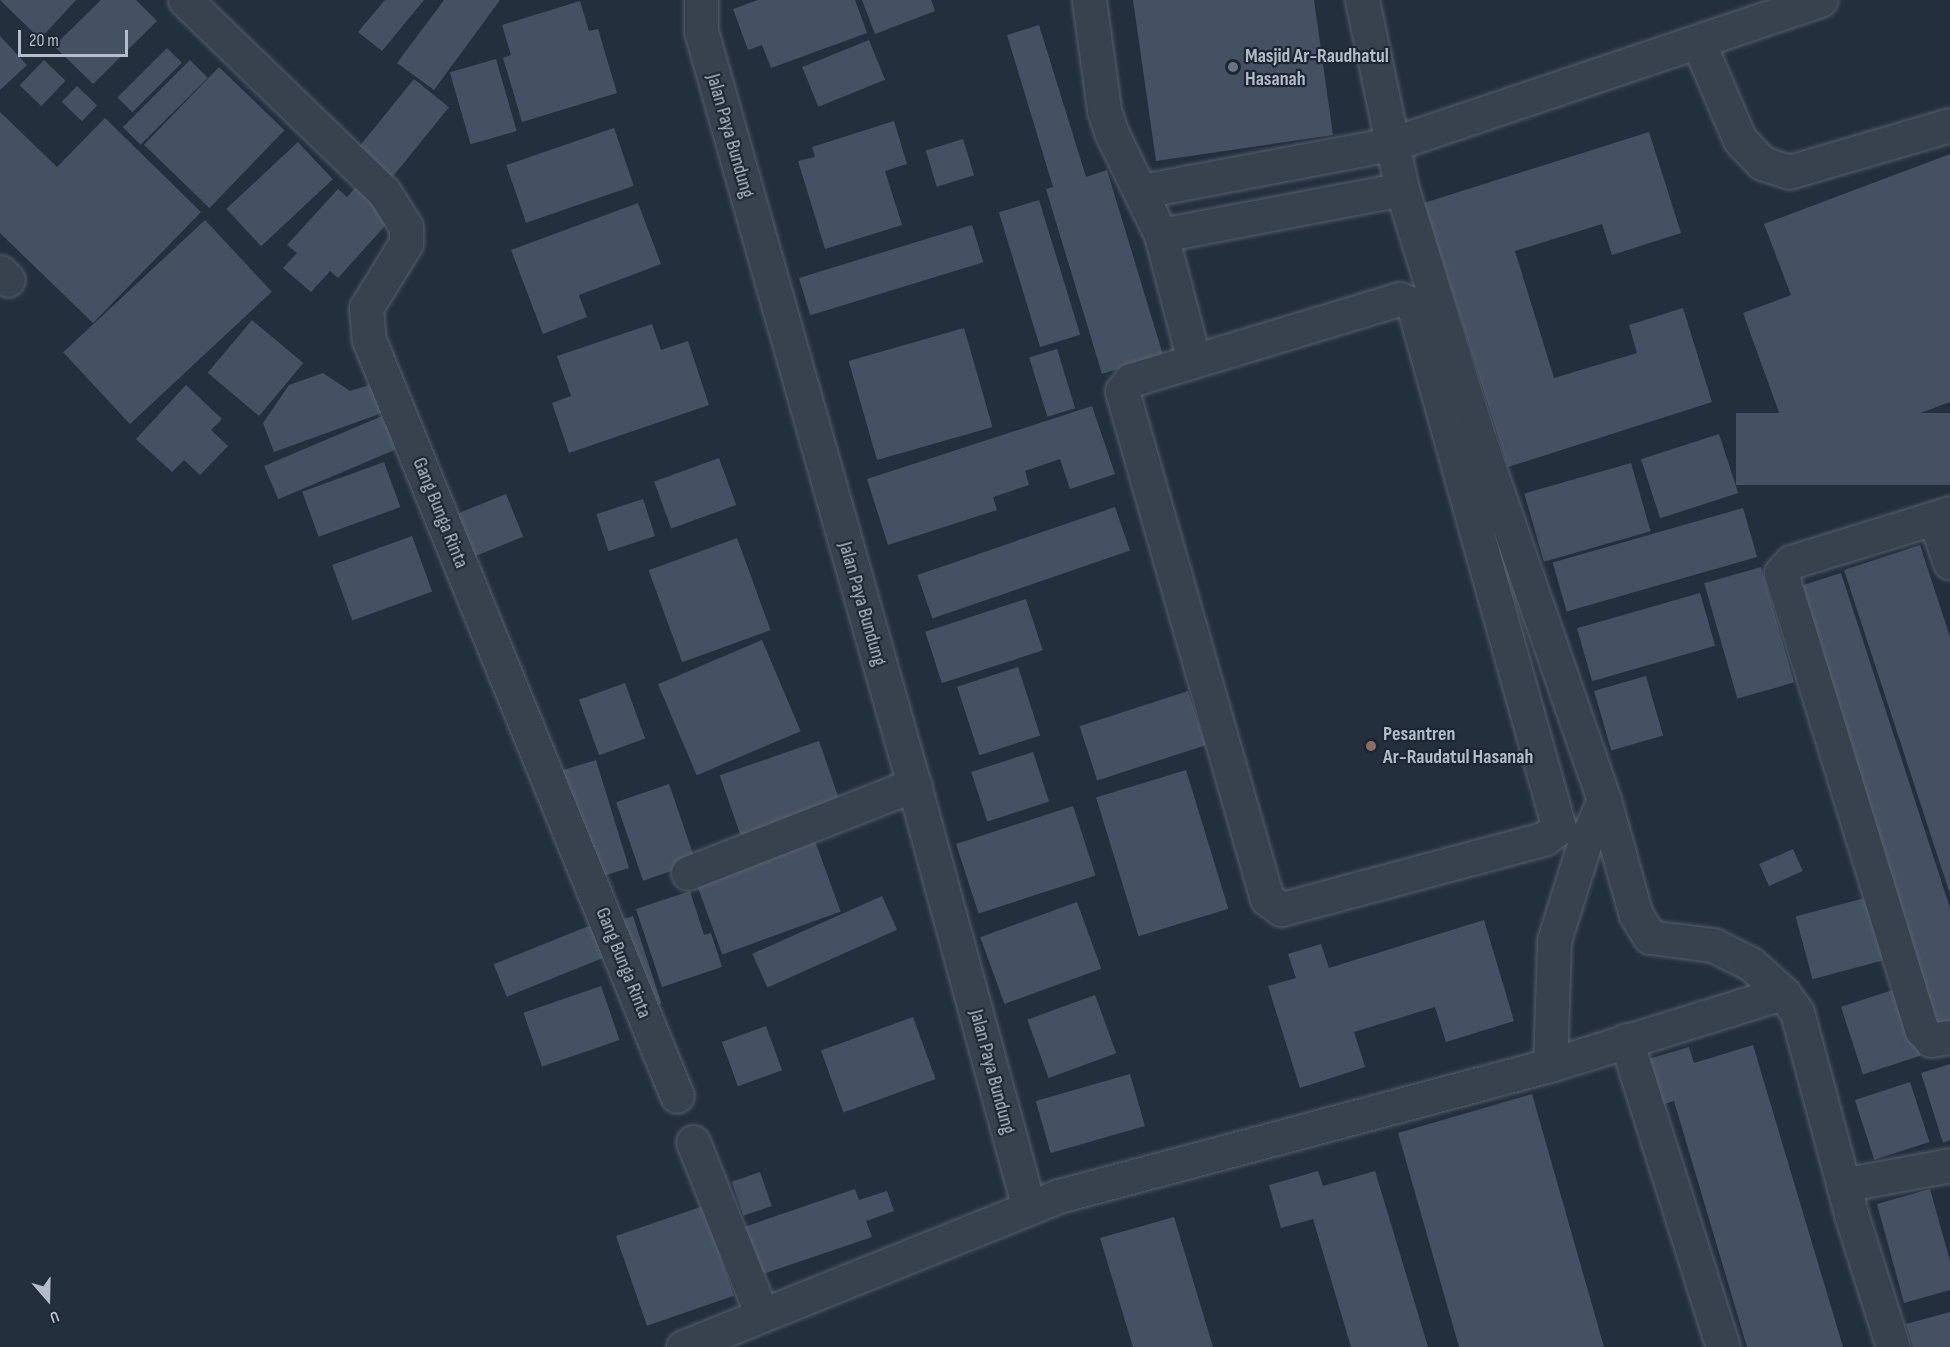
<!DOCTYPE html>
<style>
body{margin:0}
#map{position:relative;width:1950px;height:1347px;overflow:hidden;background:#242f3e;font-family:"Sofia Sans Condensed",sans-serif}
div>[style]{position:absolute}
.building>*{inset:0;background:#455162;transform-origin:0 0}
.roads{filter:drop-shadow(0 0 2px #565f6c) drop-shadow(0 0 2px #565f6c)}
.minor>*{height:33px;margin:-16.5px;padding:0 16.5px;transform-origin:16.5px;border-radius:16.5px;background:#38414e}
.dots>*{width:16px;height:16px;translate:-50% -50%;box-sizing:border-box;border:3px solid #1d2633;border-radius:50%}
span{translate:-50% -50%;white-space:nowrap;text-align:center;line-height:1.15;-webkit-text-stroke:4.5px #1d2633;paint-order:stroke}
.poi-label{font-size:20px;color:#b4bcc9;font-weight:700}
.left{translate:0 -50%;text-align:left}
.street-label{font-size:20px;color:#b4bcc9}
.north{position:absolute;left:18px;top:1269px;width:60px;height:60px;-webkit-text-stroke:4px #1d2633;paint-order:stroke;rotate:160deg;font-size:16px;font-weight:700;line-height:24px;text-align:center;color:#b4bcc9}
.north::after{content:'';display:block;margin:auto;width:21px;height:27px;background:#b4bcc9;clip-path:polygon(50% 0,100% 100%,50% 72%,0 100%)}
.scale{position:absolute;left:18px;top:30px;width:110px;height:27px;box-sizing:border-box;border:3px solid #b4bcc9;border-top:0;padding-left:8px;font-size:18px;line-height:21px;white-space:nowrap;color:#b4bcc9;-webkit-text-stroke:4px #1d2633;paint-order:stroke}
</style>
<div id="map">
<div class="building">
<div style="clip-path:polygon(0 0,76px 0,40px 39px)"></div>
<div style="clip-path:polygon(101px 0,136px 0,157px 21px,93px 84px,54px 46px)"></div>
<div style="clip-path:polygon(385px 0,424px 0,382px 51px,358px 32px)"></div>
<div style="clip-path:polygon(444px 0,500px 0,434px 90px,397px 63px)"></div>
<div style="clip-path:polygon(758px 0,855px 0,867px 33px,771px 68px,762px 45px,748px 50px,733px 9px)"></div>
<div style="clip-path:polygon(862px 0,931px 0,935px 11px,875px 34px)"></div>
<div style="clip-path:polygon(1133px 0,1314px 0,1333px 135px,1156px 161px)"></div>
<div style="clip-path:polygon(580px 1px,589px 31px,598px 29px,617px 93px,522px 122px,503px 58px,511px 55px,502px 25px)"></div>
<div style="clip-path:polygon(1039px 25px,1086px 177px,1107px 170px,1163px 355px,1102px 374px,1046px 189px,1053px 187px,1007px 35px)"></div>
<div style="clip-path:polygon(0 36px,27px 65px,0 90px)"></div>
<div style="left:869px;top:40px;width:43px;height:72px;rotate:68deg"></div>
<div style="left:167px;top:48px;width:21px;height:70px;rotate:45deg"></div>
<div style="left:496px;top:59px;width:75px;height:48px;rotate:74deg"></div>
<div style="left:44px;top:60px;width:30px;height:35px;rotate:44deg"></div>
<div style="left:190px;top:60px;width:25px;height:95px;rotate:45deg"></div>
<div style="left:219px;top:67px;width:91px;height:108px;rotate:44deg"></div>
<div style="left:414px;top:79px;width:45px;height:93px;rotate:39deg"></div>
<div style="left:77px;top:86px;width:28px;height:22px;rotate:44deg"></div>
<div style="clip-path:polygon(0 112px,57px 167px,105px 118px,201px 212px,93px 323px,0 233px)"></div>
<div style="clip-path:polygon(894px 121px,907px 164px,885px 171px,902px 225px,825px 249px,798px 161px,815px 157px,812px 147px)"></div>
<div style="left:614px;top:128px;width:61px;height:114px;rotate:71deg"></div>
<div style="clip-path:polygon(1649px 132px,1681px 233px,1612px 255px,1602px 224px,1515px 251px,1554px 378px,1637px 353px,1629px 325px,1683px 308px,1712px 402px,1508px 467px,1424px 203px)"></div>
<div style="left:963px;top:139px;width:38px;height:39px;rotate:73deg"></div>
<div style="left:298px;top:142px;width:51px;height:98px;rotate:47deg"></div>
<div style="clip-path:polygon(1950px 154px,1950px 402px,1796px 459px,1743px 313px,1791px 295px,1764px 224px)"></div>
<div style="clip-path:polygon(357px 186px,392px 218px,338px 278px,330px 271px,311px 292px,283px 268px,297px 253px,287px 245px,338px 189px,347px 197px)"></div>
<div style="left:1039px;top:200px;width:141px;height:42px;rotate:73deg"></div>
<div style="clip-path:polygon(638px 203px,661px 264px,579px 295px,587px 317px,543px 334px,511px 250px)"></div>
<div style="left:205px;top:220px;width:98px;height:194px;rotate:47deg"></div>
<div style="left:972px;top:225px;width:39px;height:181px;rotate:73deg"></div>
<div style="left:252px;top:320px;width:67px;height:69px;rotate:40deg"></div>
<div style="clip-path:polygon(652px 324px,661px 350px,688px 341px,709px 405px,569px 453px,552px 403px,571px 396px,557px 356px)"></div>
<div style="left:964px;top:328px;width:103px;height:120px;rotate:74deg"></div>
<div style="left:1057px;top:349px;width:62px;height:29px;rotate:73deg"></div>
<div style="clip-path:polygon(323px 373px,350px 391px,372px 384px,382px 413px,274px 452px,263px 423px,289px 385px)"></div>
<div style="clip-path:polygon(186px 385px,222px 419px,211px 430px,228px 446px,200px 475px,184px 460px,172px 472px,136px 439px)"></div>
<div style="clip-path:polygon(1092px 406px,1115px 474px,1070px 489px,1060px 459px,1025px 471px,1029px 485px,993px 497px,997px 510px,888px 545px,867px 479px)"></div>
<div style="left:1950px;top:413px;width:72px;height:214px;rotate:90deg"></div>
<div style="left:382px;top:416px;width:36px;height:128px;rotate:67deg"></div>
<div style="left:1719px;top:434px;width:62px;height:82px;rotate:72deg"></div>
<div style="left:719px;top:458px;width:50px;height:69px;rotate:70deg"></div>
<div style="left:384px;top:462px;width:48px;height:87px;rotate:70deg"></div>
<div style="left:1631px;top:463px;width:71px;height:111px;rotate:74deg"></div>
<div style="left:506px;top:494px;width:46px;height:62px;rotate:68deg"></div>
<div style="left:643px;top:499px;width:39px;height:49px;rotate:72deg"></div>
<div style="left:1115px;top:507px;width:46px;height:209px;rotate:71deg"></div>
<div style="left:1743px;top:508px;width:51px;height:198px;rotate:74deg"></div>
<div style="left:412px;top:536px;width:59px;height:85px;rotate:70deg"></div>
<div style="left:737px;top:538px;width:98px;height:94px;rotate:70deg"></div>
<div style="clip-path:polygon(1920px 545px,1950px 637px,1950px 894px,1844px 570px)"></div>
<div style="left:1761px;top:567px;width:120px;height:59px;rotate:74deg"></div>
<div style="clip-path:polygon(1841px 573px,1950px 908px,1950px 1026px,1937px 1030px,1794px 588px)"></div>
<div style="left:1700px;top:593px;width:55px;height:128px;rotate:74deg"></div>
<div style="left:1026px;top:599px;width:54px;height:106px;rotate:72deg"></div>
<div style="left:762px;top:640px;width:99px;height:113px;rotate:67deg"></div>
<div style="left:1018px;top:667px;width:72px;height:64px;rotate:72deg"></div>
<div style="left:1646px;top:676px;width:62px;height:54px;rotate:74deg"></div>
<div style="left:625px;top:683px;width:59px;height:49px;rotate:70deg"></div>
<div style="left:1188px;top:691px;width:57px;height:114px;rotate:72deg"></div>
<div style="left:819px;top:741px;width:71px;height:105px;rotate:71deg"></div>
<div style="left:1033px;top:752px;width:52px;height:65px;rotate:72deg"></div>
<div style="left:596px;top:760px;width:113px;height:40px;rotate:73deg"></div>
<div style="left:1186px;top:770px;width:145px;height:94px;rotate:73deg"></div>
<div style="left:669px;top:784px;width:83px;height:56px;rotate:71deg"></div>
<div style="left:1073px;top:806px;width:73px;height:123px;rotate:72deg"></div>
<div style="left:815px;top:841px;width:75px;height:126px;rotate:70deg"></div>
<div style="left:1793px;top:849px;width:24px;height:37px;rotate:66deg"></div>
<div style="clip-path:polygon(690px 891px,704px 935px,711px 933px,722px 967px,662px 987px,636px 909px)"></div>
<div style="left:882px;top:896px;width:37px;height:142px;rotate:66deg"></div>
<div style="left:1872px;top:896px;width:65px;height:79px;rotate:75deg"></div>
<div style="left:1077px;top:902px;width:71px;height:103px;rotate:70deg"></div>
<div style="left:633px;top:916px;width:92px;height:16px;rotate:72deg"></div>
<div style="clip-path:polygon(1484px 920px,1514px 1021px,1446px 1042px,1435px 1007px,1354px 1032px,1365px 1067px,1300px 1088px,1268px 986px,1296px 978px,1288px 954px,1321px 944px,1329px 968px)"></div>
<div style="left:591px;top:925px;width:35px;height:105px;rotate:68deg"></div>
<div style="left:601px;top:986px;width:57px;height:82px;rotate:71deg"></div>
<div style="left:1899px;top:988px;width:71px;height:61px;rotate:72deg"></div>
<div style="left:1095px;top:995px;width:62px;height:72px;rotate:70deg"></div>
<div style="left:913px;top:1017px;width:66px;height:98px;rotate:70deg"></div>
<div style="left:766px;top:1026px;width:47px;height:47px;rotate:70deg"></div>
<div style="clip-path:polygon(1753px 1045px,1843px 1347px,1747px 1347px,1674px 1101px,1649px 1109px,1635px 1063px,1689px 1047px,1694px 1063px)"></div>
<div style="clip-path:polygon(1950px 1064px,1950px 1140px,1943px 1143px,1921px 1073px)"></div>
<div style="left:1130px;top:1074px;width:54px;height:98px;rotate:74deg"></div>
<div style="left:1910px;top:1082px;width:63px;height:58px;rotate:72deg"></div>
<div style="clip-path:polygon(1532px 1094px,1604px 1347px,1459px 1347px,1398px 1133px)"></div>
<div style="clip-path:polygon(1318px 1171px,1323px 1186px,1375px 1171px,1428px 1347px,1351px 1347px,1313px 1219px,1281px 1228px,1269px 1185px)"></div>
<div style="left:760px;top:1172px;width:36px;height:30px;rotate:71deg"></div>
<div style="clip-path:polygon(855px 1189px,859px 1200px,887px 1191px,894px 1211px,866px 1221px,872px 1237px,757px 1276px,741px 1228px)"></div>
<div style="clip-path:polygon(1930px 1189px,1950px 1261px,1950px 1290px,1904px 1303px,1877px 1204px)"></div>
<div style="left:703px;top:1206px;width:95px;height:92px;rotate:71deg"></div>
<div style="clip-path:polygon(1174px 1217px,1213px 1347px,1133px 1347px,1100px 1238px)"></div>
<div style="clip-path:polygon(1950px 1312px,1950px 1347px,1913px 1347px,1906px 1324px)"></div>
</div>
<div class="roads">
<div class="minor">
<div style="left:185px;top:0;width:277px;rotate:44deg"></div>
<div style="left:384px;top:192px;width:41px;rotate:57.8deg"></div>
<div style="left:406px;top:227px;width:16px;rotate:90deg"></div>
<div style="left:406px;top:243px;width:76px;rotate:121.6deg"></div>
<div style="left:366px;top:308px;width:32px;rotate:85deg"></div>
<div style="left:369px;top:340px;width:816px;rotate:67.83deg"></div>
<div style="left:701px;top:0;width:31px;rotate:90deg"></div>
<div style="left:701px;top:31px;width:784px;rotate:74.23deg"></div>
<div style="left:914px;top:785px;width:438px;rotate:74.8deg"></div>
<div style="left:1089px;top:0;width:111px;rotate:82.2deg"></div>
<div style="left:1104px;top:110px;width:25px;rotate:72deg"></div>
<div style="left:1112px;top:134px;width:112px;rotate:64.1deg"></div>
<div style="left:1161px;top:235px;width:130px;rotate:75.3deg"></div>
<div style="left:1362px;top:0;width:193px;rotate:78.1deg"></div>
<div style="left:1402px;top:189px;width:265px;rotate:72.9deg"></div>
<div style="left:1480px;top:442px;width:379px;rotate:70.9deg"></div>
<div style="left:1604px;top:800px;width:49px;rotate:114deg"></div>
<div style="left:1584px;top:845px;width:101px;rotate:107.4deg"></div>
<div style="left:1554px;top:941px;width:124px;rotate:91.8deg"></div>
<div style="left:1699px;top:44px;width:104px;rotate:66.9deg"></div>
<div style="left:1740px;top:140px;width:32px;rotate:46deg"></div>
<div style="left:1762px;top:163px;width:28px;rotate:18deg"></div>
<div style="left:1789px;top:172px;width:168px;rotate:-16.3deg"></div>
<div style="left:1142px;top:191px;width:258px;rotate:-10.7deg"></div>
<div style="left:1395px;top:143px;width:449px;rotate:-18.6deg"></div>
<div style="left:1161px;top:235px;width:245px;rotate:-10.8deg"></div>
<div style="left:0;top:272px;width:11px;rotate:45deg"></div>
<div style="left:1399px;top:299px;width:15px;rotate:20deg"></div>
<div style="left:1413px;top:304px;width:7px;rotate:74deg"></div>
<div style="left:1415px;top:311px;width:537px;rotate:74.44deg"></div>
<div style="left:1559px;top:828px;width:19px;rotate:145deg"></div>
<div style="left:1543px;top:839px;width:271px;rotate:165deg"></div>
<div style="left:1281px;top:909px;width:17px;rotate:-144deg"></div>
<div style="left:1267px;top:899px;width:528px;rotate:-105.93deg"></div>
<div style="left:1122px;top:391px;width:14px;rotate:-51deg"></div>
<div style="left:1131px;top:380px;width:280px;rotate:-16.8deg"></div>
<div style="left:1950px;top:513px;width:166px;rotate:162.9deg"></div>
<div style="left:1791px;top:562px;width:15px;rotate:132deg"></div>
<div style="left:1781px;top:573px;width:478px;rotate:72.9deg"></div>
<div style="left:1922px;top:1030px;width:13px;rotate:48deg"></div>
<div style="left:1931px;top:1040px;width:19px;rotate:-9deg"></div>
<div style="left:1935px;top:519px;width:46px;rotate:71.2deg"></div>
<div style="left:1604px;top:800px;width:119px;rotate:74.5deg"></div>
<div style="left:1636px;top:915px;width:26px;rotate:58deg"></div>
<div style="left:1650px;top:937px;width:64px;rotate:7.2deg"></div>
<div style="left:1713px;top:945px;width:42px;rotate:26.6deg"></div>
<div style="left:1751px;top:964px;width:43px;rotate:42.2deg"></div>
<div style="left:688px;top:873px;width:243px;rotate:-21.3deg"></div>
<div style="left:1626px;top:1040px;width:322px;rotate:72.5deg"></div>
<div style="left:693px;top:1142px;width:184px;rotate:68.3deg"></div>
<div style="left:1843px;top:1185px;width:109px;rotate:-10.6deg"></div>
<div style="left:683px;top:1347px;width:405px;rotate:-21.9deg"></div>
<div style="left:1059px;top:1196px;width:508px;rotate:-14.94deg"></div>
<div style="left:1550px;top:1065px;width:244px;rotate:-17.2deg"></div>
<div style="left:1783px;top:993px;width:24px;rotate:54deg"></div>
<div style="left:1797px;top:1012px;width:209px;rotate:75deg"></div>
<div style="left:1851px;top:1214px;width:139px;rotate:72.5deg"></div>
</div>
</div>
<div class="dots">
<div style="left:1233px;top:67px;background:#6b7280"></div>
<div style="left:1371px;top:746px;background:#8d6e63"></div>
</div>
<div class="poi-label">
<span class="left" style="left:1245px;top:68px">Masjid Ar-Raudhatul<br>Hasanah</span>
<span class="left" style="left:1383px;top:746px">Pesantren<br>Ar-Raudatul Hasanah</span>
</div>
<div class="street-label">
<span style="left:730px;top:136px;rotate:74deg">Jalan Paya Bundung</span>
<span style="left:440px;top:513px;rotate:68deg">Gang Bunga Rinta</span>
<span style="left:862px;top:604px;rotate:74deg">Jalan Paya Bundung</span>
<span style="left:623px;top:963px;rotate:68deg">Gang Bunga Rinta</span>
<span style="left:992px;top:1072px;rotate:75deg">Jalan Paya Bundung</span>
</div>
<div class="north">U</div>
<div class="scale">20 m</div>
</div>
